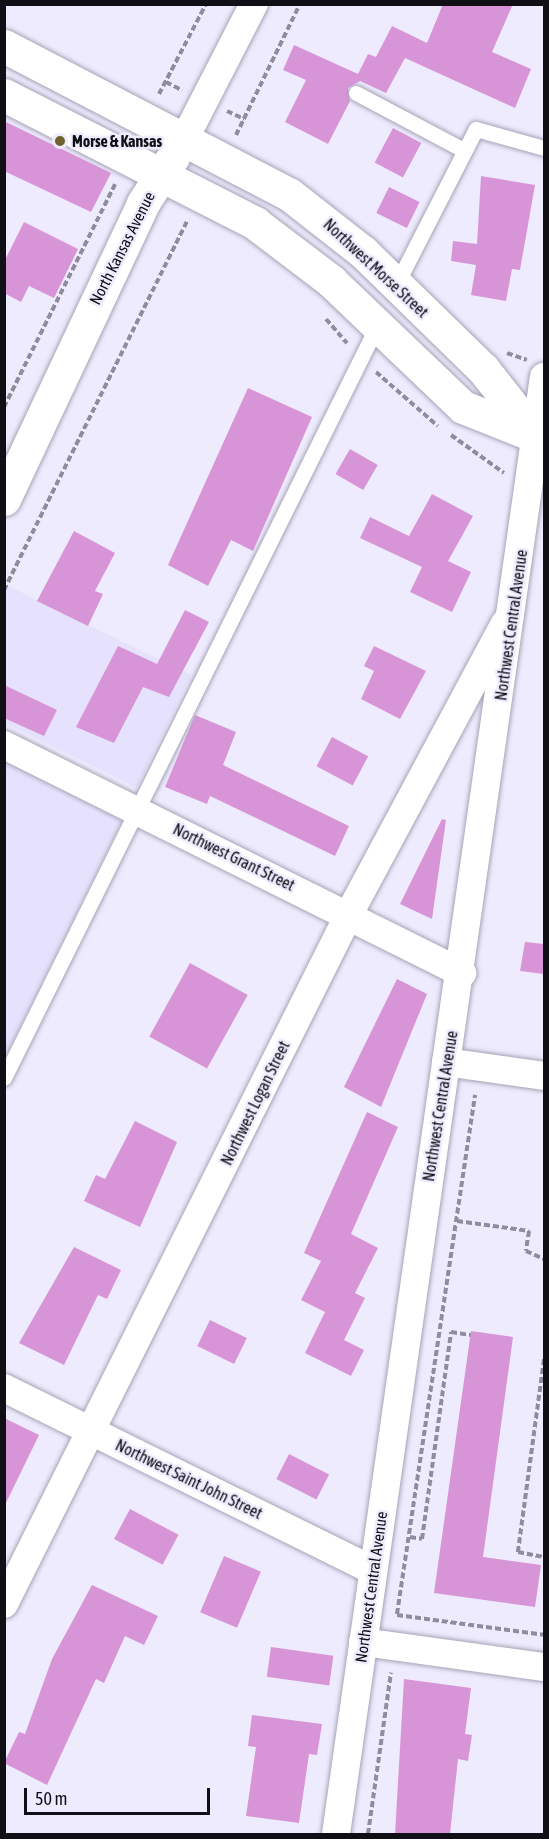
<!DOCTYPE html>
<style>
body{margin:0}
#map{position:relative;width:549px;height:1839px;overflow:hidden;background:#eeebfe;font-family:"Asap Condensed",sans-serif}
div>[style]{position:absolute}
.built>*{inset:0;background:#e6e1fc}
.building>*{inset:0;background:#d795d8;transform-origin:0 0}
.path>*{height:4px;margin-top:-2px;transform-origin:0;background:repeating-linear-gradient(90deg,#8f8d9b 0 6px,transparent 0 9px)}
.roads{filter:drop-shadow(0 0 2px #a7a3b6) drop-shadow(0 0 2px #a7a3b6)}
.service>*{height:15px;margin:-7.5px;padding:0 7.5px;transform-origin:7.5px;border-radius:7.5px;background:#fff}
.minor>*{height:28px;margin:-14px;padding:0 14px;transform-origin:14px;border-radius:14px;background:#fff}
.secondary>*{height:33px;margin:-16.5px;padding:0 16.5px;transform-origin:16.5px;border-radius:16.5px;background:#fff}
.dots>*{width:16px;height:16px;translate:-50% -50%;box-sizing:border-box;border:3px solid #eeebfe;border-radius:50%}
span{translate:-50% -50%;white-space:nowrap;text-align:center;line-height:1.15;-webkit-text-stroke:5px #eeebfe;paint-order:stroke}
.poi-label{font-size:16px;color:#100f15;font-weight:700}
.left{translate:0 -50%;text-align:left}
.street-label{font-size:16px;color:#100f15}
.frame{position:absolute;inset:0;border:6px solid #100f15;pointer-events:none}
.scale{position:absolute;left:24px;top:1788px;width:186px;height:27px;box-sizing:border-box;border:3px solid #100f15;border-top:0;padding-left:8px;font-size:18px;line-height:21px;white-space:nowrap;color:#100f15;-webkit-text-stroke:4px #eeebfe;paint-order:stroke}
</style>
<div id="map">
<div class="built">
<div style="clip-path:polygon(4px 584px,191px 675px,137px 788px,5px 723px)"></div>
<div style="clip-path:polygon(5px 757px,124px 816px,5px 1057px)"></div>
</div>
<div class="building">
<div style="clip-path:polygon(443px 4px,513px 4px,492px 52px,531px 69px,515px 108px,405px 58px,386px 93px,360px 81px,348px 88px,350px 101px,328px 144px,285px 122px,306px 80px,283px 70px,294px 45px,358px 74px,368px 54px,376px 57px,392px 26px,427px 43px)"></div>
<div style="clip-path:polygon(4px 121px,111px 173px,91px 212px,4px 171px)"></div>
<div style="left:393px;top:128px;width:32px;height:39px;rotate:28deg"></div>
<div style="clip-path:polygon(481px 176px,535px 185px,520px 270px,512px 269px,506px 301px,471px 295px,476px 265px,451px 261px,453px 241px,477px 244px)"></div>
<div style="left:389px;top:187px;width:34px;height:29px;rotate:26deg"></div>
<div style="clip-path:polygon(24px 222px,78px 249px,54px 298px,29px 286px,21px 302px,4px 293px,4px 262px)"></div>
<div style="clip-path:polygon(248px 388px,312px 417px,253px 551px,231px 540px,208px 586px,168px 565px)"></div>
<div style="left:350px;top:449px;width:32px;height:29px;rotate:30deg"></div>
<div style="clip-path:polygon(432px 494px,473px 516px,448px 561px,471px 572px,452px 612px,410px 592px,422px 567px,360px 538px,370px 517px,409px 536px)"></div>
<div style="clip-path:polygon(74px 531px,115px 553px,95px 591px,103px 594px,88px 626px,37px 601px)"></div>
<div style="clip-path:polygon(185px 610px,209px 622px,169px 697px,143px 687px,114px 743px,76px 727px,118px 646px,157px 664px)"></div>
<div style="clip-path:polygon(374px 646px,426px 671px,400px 719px,361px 699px,374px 671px,364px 666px)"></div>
<div style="clip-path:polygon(4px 685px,57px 710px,44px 736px,4px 718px)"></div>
<div style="clip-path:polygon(195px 715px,236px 732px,223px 765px,349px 826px,335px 856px,210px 796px,207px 804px,165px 787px)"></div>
<div style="left:332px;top:737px;width:41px;height:33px;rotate:28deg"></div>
<div style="clip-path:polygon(442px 819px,446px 820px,432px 919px,400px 904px)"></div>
<div style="clip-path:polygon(525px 942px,544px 944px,544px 974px,520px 971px)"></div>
<div style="left:190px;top:963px;width:66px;height:84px;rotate:29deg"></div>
<div style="clip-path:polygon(397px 979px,427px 994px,381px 1107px,344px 1087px)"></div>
<div style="clip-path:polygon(367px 1112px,398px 1127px,351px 1234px,378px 1248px,355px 1293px,365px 1298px,344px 1340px,364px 1350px,351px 1376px,305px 1353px,325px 1312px,301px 1300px,321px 1261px,304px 1253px)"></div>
<div style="clip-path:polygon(135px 1121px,177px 1142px,140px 1227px,84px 1201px,96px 1175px,105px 1179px)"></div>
<div style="clip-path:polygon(74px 1247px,121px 1270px,107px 1299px,98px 1295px,64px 1365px,19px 1343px)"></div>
<div style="left:210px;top:1320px;width:41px;height:29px;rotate:26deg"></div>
<div style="clip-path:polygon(471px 1331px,513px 1337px,483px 1557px,541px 1565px,535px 1607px,434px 1593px)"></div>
<div style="clip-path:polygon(4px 1418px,39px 1435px,4px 1507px)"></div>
<div style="left:289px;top:1454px;width:45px;height:28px;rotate:27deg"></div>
<div style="left:130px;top:1509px;width:55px;height:34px;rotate:28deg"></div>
<div style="left:224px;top:1556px;width:40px;height:61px;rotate:23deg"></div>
<div style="clip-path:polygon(92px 1585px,158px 1616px,144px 1645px,125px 1636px,104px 1683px,96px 1679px,47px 1785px,4px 1763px,19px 1732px,25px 1734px,52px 1659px)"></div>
<div style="left:271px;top:1647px;width:63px;height:30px;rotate:8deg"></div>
<div style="clip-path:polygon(404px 1679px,471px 1688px,465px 1734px,472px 1735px,468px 1761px,458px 1759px,450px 1834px,395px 1834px)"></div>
<div style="clip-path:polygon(252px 1715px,322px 1724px,317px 1755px,309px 1754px,299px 1823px,246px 1816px,256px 1747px,248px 1746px)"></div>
</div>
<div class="path">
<div style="left:166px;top:82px;width:18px;rotate:27deg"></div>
<div style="left:159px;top:94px;width:102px;rotate:-62.4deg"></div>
<div style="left:227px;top:111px;width:19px;rotate:25deg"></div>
<div style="left:236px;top:135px;width:146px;rotate:-64deg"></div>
<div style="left:326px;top:319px;width:32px;rotate:49deg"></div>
<div style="left:507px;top:353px;width:21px;rotate:19deg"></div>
<div style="left:376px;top:372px;width:82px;rotate:41.1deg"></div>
<div style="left:4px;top:407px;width:249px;rotate:-63.5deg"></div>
<div style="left:451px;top:435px;width:65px;rotate:35.6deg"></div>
<div style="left:4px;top:590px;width:414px;rotate:-63.6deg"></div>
<div style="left:457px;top:1221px;width:73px;rotate:7.9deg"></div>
<div style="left:529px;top:1231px;width:20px;rotate:99deg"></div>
<div style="left:526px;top:1251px;width:20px;rotate:24deg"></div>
<div style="left:544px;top:1359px;width:195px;rotate:97.7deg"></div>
<div style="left:518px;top:1552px;width:26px;rotate:11deg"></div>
<div style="left:410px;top:1537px;width:12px;rotate:9deg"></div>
<div style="left:422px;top:1539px;width:209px;rotate:-82deg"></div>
<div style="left:451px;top:1332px;width:20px;rotate:9deg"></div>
<div style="left:397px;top:1614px;width:525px;rotate:-81.45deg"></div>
<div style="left:397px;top:1615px;width:148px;rotate:7.7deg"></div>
<div style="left:368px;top:1834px;width:163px;rotate:-81.9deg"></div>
</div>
<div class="roads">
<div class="service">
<div style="left:356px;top:93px;width:123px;rotate:28deg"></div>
<div style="left:396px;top:285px;width:175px;rotate:-62.9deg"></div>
<div style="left:476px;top:129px;width:71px;rotate:15.6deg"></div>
<div style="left:4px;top:1078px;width:837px;rotate:-63.62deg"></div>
</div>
<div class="minor">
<div style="left:185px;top:138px;width:151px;rotate:-62.8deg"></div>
<div style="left:4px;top:745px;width:512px;rotate:26.46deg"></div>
<div style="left:446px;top:1062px;width:99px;rotate:8.1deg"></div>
<div style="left:4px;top:1388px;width:411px;rotate:26.3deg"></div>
<div style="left:4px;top:1604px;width:771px;rotate:-63.43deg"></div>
<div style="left:349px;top:914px;width:330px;rotate:-61.8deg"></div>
<div style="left:363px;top:1642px;width:183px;rotate:7.9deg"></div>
<div style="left:336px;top:1834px;width:1472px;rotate:-81.88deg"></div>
</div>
<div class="secondary">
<div style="left:4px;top:46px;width:322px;rotate:27.5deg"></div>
<div style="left:290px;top:195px;width:93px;rotate:38deg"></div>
<div style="left:363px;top:252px;width:168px;rotate:44.3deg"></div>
<div style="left:483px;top:369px;width:85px;rotate:51.7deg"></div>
<div style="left:4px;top:95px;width:282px;rotate:27deg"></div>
<div style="left:255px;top:223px;width:96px;rotate:37.3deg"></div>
<div style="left:331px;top:281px;width:182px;rotate:43.7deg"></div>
<div style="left:463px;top:407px;width:81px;rotate:21.8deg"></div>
<div style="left:4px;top:499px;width:327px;rotate:-64.8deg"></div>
<div style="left:143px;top:203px;width:55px;rotate:-56.9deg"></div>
</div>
</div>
<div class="dots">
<div style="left:60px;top:141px;background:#70622f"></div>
</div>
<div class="poi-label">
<span class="left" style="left:72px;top:141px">Morse &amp; Kansas</span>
</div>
<div class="street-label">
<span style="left:122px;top:248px;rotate:-63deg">North Kansas Avenue</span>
<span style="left:376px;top:268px;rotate:43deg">Northwest Morse Street</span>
<span style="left:511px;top:625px;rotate:-82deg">Northwest Central Avenue</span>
<span style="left:234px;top:857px;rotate:26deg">Northwest Grant Street</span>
<span style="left:255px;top:1103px;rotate:-64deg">Northwest Logan Street</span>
<span style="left:440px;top:1106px;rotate:-81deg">Northwest Central Avenue</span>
<span style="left:189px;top:1479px;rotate:26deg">Northwest Saint John Street</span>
<span style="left:371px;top:1587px;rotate:-82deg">Northwest Central Avenue</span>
</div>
<div class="frame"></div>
<div class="scale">50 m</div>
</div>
